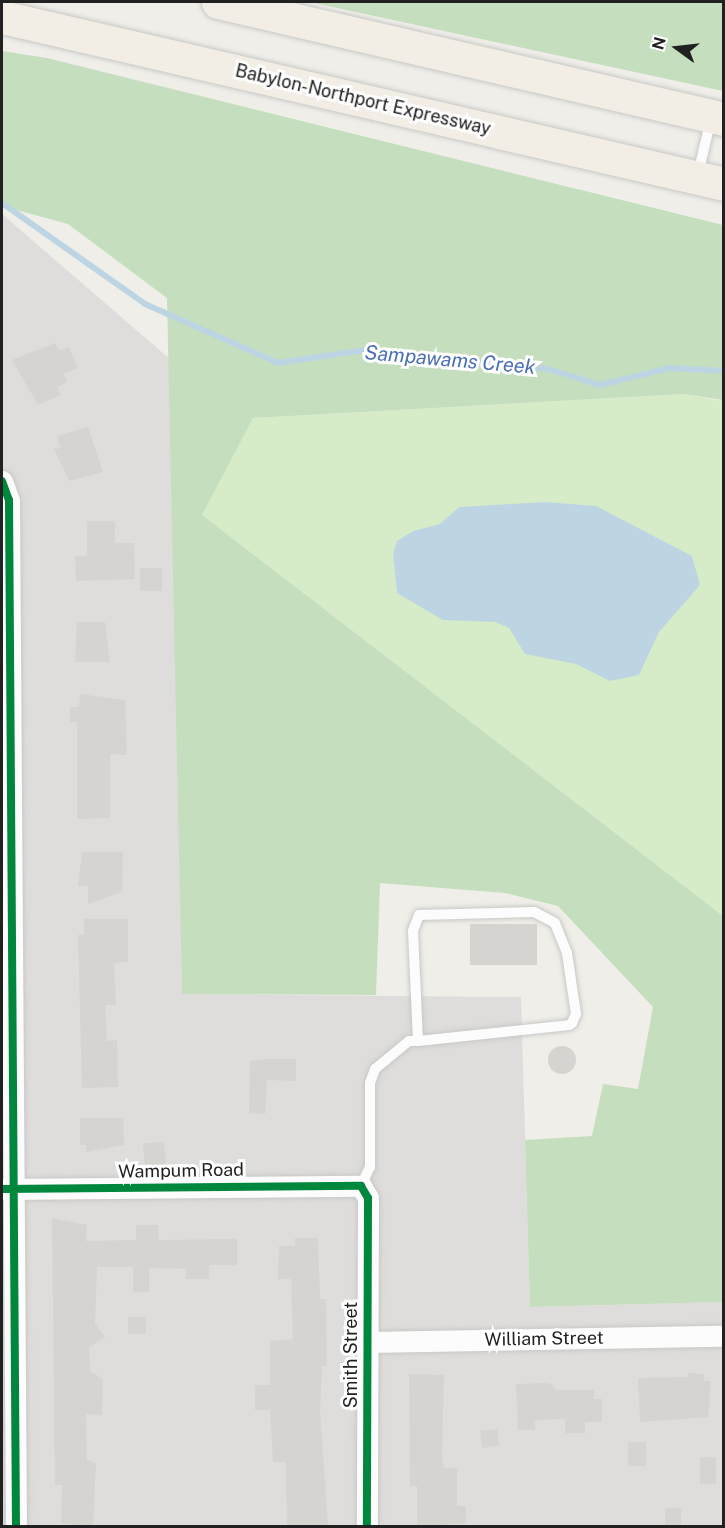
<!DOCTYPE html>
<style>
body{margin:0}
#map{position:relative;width:725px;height:1528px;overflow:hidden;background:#efeee9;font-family:"Public Sans",sans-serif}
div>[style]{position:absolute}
.residential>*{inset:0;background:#dedddb}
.grass>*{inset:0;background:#d6ecc8}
.forest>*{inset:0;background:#c5debe}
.water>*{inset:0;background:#bdd5e2}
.stream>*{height:6px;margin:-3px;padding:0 3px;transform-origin:3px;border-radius:3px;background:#bdd5e2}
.building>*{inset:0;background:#d6d4d0;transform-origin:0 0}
.round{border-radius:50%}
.roads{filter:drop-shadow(0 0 2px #c8c8c5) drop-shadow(0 0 2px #c8c8c5)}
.lane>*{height:10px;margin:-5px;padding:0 5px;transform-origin:5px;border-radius:5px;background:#fdfcfc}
.street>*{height:21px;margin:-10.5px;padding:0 10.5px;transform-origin:10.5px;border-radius:10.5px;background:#fdfcfc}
.primary>*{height:33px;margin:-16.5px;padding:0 16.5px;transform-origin:16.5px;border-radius:16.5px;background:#f2eee6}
.cycleway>*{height:8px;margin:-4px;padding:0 4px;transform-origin:4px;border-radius:4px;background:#00873e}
span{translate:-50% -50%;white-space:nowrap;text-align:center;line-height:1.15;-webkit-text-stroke:6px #fff;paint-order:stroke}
.street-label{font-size:18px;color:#212121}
.water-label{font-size:20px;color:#4a6fb3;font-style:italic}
.frame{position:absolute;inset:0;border:3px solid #212121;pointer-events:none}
.north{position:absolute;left:647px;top:18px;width:60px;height:60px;-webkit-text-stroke:4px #fff;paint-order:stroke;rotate:285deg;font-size:16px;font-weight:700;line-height:24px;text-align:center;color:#212121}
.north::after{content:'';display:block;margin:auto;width:21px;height:27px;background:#212121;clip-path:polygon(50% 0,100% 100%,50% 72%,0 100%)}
</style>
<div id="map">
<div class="residential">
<div style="clip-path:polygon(2px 214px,171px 360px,182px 994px,521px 997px,530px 1307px,723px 1302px,723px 1526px,2px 1526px)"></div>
</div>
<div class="grass">
<div style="clip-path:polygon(684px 394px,723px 401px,723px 916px,202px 515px,252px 418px)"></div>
</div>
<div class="forest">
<div style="clip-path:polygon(308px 2px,723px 2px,723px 91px,319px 4px)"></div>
<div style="clip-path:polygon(2px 51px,47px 58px,723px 225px,723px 400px,684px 394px,253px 418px,202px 515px,723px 916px,723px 1302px,530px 1307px,525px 1140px,592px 1136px,603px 1084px,638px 1089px,653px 1007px,558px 906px,505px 893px,380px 883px,376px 995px,182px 994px,167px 298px,68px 224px,2px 206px)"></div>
</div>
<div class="water">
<div style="clip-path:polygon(546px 502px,596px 506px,692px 556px,700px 585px,659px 632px,639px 675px,610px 681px,576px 664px,525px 654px,509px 628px,495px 622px,443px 620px,397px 593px,393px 554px,397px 541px,413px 531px,440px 524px,459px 507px)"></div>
</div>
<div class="stream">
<div style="left:2px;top:203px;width:175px;rotate:35.2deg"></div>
<div style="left:145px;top:304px;width:145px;rotate:23.9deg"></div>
<div style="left:278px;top:363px;width:88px;rotate:-8.5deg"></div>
<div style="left:365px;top:350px;width:184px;rotate:5.9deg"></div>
<div style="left:548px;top:369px;width:54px;rotate:17.1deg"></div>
<div style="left:600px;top:385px;width:71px;rotate:-13.8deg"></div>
<div style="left:669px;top:368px;width:55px;rotate:3.1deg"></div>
</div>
<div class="building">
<div style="clip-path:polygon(55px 343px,59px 351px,69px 347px,78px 368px,64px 374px,68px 382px,57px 387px,61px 395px,38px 405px,12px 360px)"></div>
<div style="clip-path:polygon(88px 427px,103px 472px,69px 481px,54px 449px,60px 448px,57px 436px)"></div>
<div style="clip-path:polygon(87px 521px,115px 521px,115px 543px,134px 543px,135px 579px,76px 581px,75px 556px,87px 556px)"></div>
<div style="left:140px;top:568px;width:22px;height:23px"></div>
<div style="clip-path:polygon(77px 622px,105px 622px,110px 662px,75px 662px)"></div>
<div style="clip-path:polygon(80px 694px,125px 700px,127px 755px,110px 754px,110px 818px,77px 819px,77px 722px,70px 722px,70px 707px,79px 707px)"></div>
<div style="clip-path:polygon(82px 852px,123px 852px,122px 892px,88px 904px,88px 886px,78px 886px)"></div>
<div style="clip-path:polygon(84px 919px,128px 919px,128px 962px,114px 963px,116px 1005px,105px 1005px,107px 1041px,117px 1040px,118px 1087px,82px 1088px,78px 935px,84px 935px)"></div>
<div style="left:470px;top:924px;width:67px;height:41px"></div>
<div class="round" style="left:548px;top:1046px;width:28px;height:28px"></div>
<div style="clip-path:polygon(265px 1059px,296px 1059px,296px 1081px,267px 1080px,265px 1114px,249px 1113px,250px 1061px)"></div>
<div style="clip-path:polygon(80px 1118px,123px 1118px,124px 1145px,86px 1152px,86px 1145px,80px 1145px)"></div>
<div style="left:164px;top:1142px;width:23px;height:21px;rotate:85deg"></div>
<div style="clip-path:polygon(52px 1218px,87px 1225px,86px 1241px,136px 1240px,136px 1225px,158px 1225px,159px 1240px,237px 1239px,237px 1265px,209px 1265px,209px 1279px,186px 1279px,186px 1269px,149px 1268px,149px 1292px,133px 1292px,133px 1267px,97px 1267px,95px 1324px,105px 1337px,89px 1347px,90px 1371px,103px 1379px,102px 1415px,86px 1414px,87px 1460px,96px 1463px,93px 1527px,61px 1523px,62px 1485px,55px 1485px)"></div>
<div style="clip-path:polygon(295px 1238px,318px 1238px,320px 1299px,326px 1299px,327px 1366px,322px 1366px,320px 1411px,328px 1527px,287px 1527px,286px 1462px,273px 1462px,270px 1410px,255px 1410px,255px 1385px,270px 1385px,270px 1341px,293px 1339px,291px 1279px,278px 1279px,279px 1246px,295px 1246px)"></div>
<div style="left:146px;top:1317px;width:17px;height:18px;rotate:90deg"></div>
<div style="clip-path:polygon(688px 1373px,704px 1374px,704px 1381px,711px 1381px,708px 1417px,640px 1422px,638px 1378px,688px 1377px)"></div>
<div style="clip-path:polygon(409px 1374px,444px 1375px,442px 1459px,444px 1468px,457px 1468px,457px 1506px,466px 1506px,466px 1523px,417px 1527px,417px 1486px,410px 1486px)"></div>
<div style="clip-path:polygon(549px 1383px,557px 1390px,594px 1390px,594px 1399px,602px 1399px,602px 1422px,585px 1422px,585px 1433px,565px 1433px,565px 1419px,535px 1420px,535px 1430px,518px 1430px,516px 1384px)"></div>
<div style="left:497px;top:1429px;width:17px;height:17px;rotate:83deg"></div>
<div style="left:646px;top:1442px;width:24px;height:18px;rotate:90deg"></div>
<div style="left:700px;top:1457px;width:16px;height:27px"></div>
<div style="left:665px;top:1508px;width:16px;height:19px"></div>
</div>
<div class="roads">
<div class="lane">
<div style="left:698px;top:174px;width:57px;rotate:-76.7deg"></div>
<div style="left:361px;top:1186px;width:21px;rotate:-65deg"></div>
<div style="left:370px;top:1167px;width:84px;rotate:-90deg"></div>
<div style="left:370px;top:1083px;width:15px;rotate:-70deg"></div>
<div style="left:375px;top:1069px;width:44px;rotate:-39.5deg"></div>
<div style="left:409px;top:1041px;width:9px"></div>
<div style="left:418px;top:1041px;width:152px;rotate:-6deg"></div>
<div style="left:569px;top:1025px;width:4px;rotate:-34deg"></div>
<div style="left:572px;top:1023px;width:10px;rotate:-66deg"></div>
<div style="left:576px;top:1014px;width:62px;rotate:-98.4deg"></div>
<div style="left:567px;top:953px;width:32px;rotate:-112deg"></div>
<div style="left:555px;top:923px;width:24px;rotate:-152deg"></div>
<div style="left:534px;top:912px;width:115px;rotate:178.5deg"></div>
<div style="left:419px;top:915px;width:17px;rotate:111deg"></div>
<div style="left:413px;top:931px;width:110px;rotate:87.4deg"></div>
</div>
<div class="street">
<div style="left:2px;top:481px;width:20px;rotate:70deg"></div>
<div style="left:9px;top:500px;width:1026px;rotate:89.61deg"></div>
<div style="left:2px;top:1189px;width:359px;rotate:-0.5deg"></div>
<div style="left:361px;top:1186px;width:14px;rotate:60deg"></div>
<div style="left:368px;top:1198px;width:328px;rotate:90.2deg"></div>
<div style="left:365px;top:1342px;width:359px;rotate:-1deg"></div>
</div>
<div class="primary">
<div style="left:218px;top:2px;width:519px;rotate:13.02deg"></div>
<div style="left:2px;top:17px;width:741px;rotate:13.02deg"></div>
</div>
</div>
<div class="cycleway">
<div style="left:2px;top:481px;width:20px;rotate:70deg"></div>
<div style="left:9px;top:500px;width:1026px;rotate:89.61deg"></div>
<div style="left:2px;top:1189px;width:359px;rotate:-0.5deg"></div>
<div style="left:361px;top:1186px;width:14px;rotate:60deg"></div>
<div style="left:368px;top:1198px;width:328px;rotate:90.2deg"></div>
</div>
<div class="street-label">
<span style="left:363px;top:100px;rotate:13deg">Babylon-Northport Expressway</span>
<span style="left:181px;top:1171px;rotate:-1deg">Wampum Road</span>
<span style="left:544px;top:1339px;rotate:-1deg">William Street</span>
<span style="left:351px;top:1355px;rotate:-90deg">Smith Street</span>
</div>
<div class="water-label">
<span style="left:450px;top:360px;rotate:5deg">Sampawams Creek</span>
</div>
<div class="frame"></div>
<div class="north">N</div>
</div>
